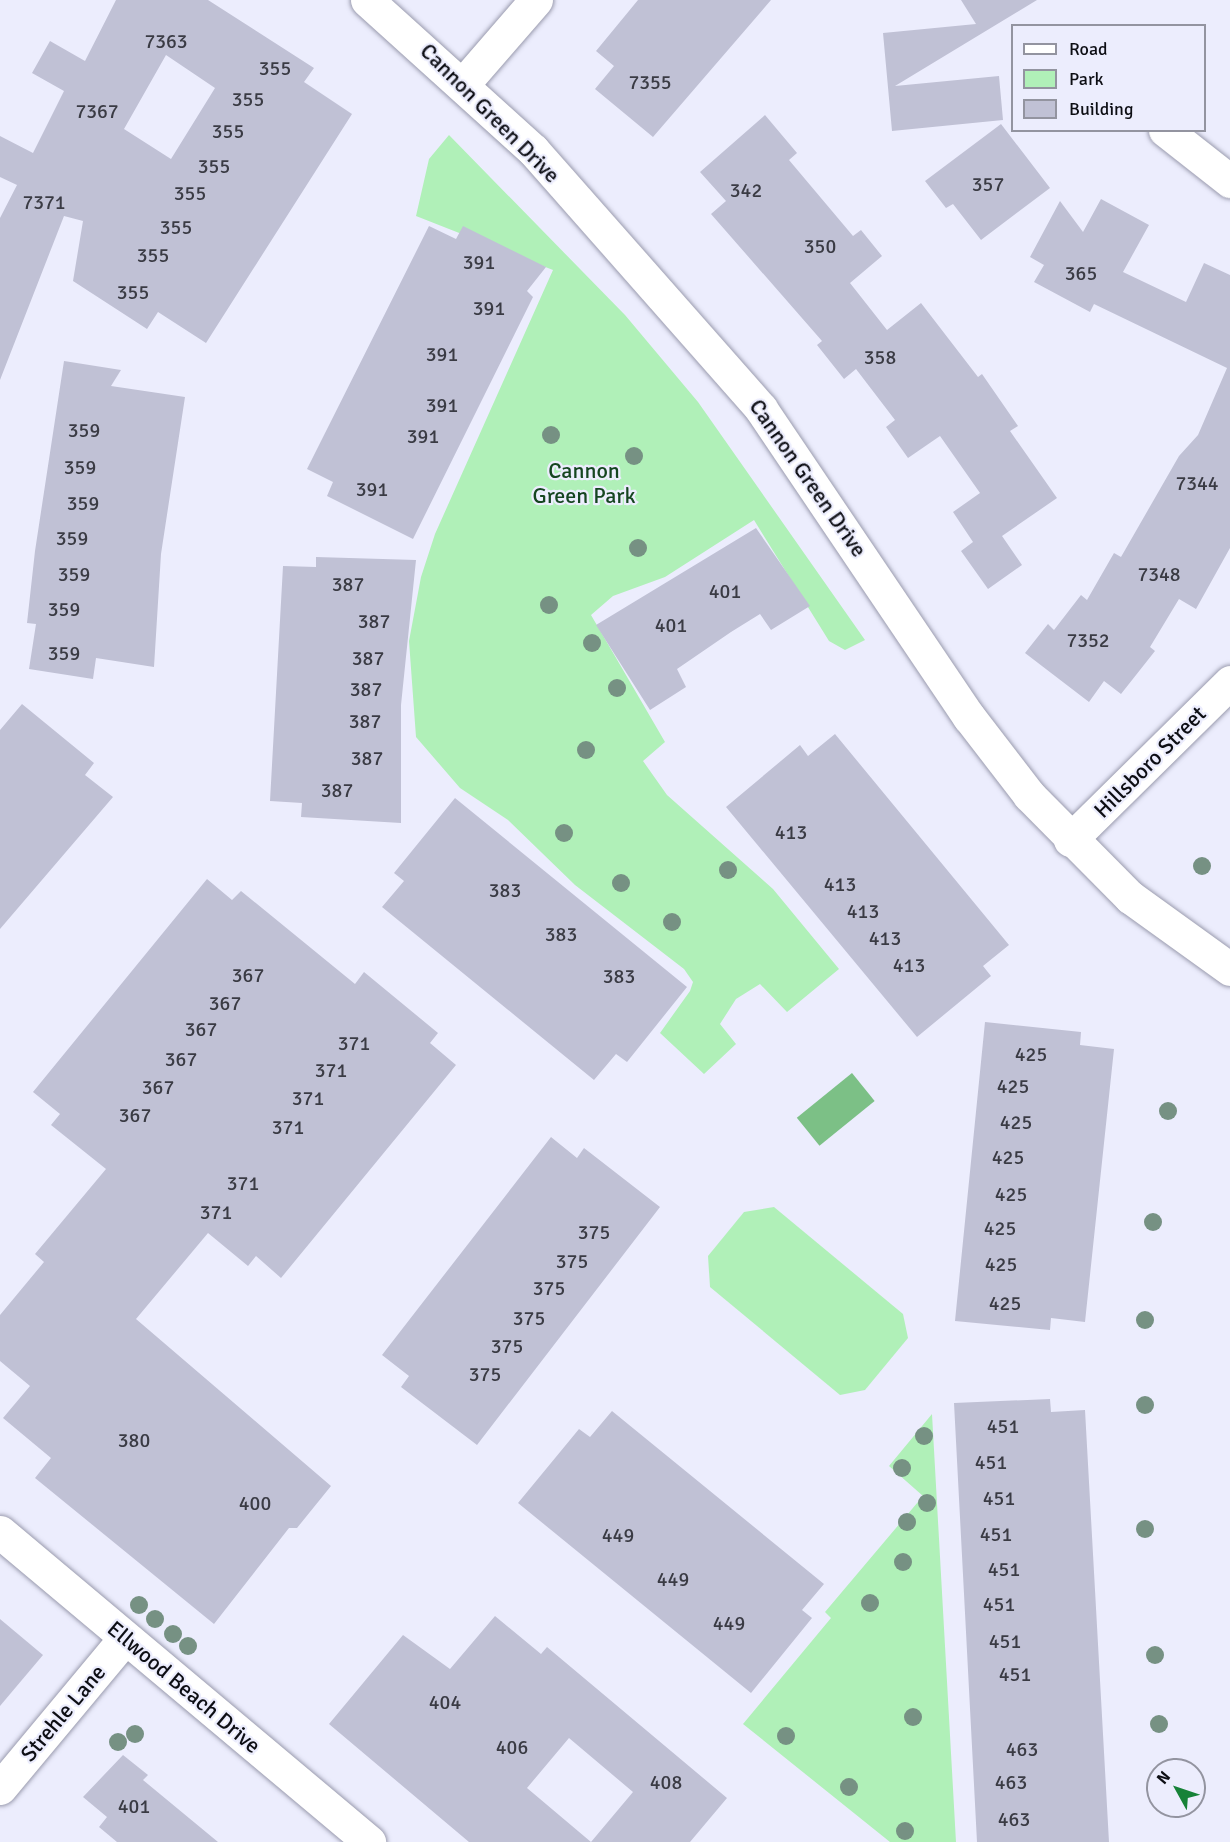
<!DOCTYPE html>
<style>
body{margin:0}
#map{position:relative;width:1230px;height:1842px;overflow:hidden;background:#ecedfd;font-family:Signika,sans-serif}
div>[style]{position:absolute}
.green>*{inset:0;background:#b0f0b8}
.water>*{inset:0;background:#7cc086;transform-origin:0 0}
.building>*{inset:0;background:#c0c1d5}
.roads{filter:drop-shadow(0 0 2px #9a9bae) drop-shadow(0 0 2px #9a9bae)}
.minor>*{height:33px;margin:-16.5px;padding:0 16.5px;transform-origin:16.5px;border-radius:16.5px;background:#fff}
.trees>*{width:18px;height:18px;margin:-9px;border-radius:50%;background:#769183}
span{translate:-50% -50%;white-space:nowrap;text-align:center;line-height:1.15;-webkit-text-stroke:4.5px #ecedfd;paint-order:stroke}
.number-label{font-size:20px;color:#3a3b44}
.number-label span{-webkit-text-stroke-width:0}
.street-label{font-size:22px;color:#0d0e14}
.park-label{font-size:22px;color:#154620}
.legend{position:absolute;left:1011px;top:24px;width:195px;height:108px;box-sizing:border-box;background:#ecedfd;border:2px solid #9394a0;margin:0;padding:8px 10px;list-style:none;font-size:18px;color:#0d0e14}
.legend li{display:flex;align-items:center;gap:12px;height:30px}
.legend b{width:30px;border:2px solid #9394a0}
.north{position:absolute;left:1146px;top:1758px;width:60px;height:60px;box-sizing:border-box;background:#ecedfd;border:2px solid #9394a0;border-radius:50%;rotate:310deg;font-size:16px;font-weight:700;line-height:24px;text-align:center;color:#0d0e14}
.north::after{content:'';display:block;margin:auto;width:21px;height:27px;background:#178238;clip-path:polygon(50% 0,100% 100%,50% 72%,0 100%)}
</style>
<div id="map">
<div class="green">
<div style="clip-path:polygon(449px 135px,625px 315px,698px 402px,865px 640px,845px 650px,829px 641px,754px 520px,665px 577px,613px 596px,591px 615px,665px 742px,643px 761px,667px 795px,773px 889px,839px 969px,787px 1012px,760px 984px,736px 999px,720px 1024px,736px 1044px,704px 1074px,660px 1033px,690px 991px,693px 982px,684px 969px,575px 885px,508px 820px,460px 788px,416px 737px,409px 641px,421px 577px,435px 534px,553px 270px,416px 216px,429px 159px)"></div>
<div style="clip-path:polygon(774px 1207px,903px 1314px,908px 1338px,865px 1390px,840px 1395px,710px 1287px,708px 1256px,744px 1212px)"></div>
<div style="clip-path:polygon(932px 1414px,956px 1842px,890px 1842px,743px 1724px,831px 1618px,825px 1612px,923px 1496px,889px 1466px)"></div>
</div>
<div class="water">
<div style="left:852px;top:1073px;width:36px;height:71px;rotate:51deg"></div>
</div>
<div class="building">
<div style="clip-path:polygon(evenodd,116px 0,208px 0,314px 68px,304px 82px,352px 114px,206px 343px,158px 312px,147px 329px,73px 281px,83px 221px,64px 216px,0 380px,0 218px,17px 185px,0 177px,0 136px,33px 153px,64px 91px,32px 73px,50px 41px,85px 61px,116px 0,166px 55px,215px 88px,171px 159px,124px 129px,166px 55px)"></div>
<div style="clip-path:polygon(638px 0,771px 0,653px 137px,595px 89px,614px 66px,596px 51px)"></div>
<div style="clip-path:polygon(961px 0,1037px 0,895px 86px,999px 76px,1003px 120px,892px 131px,883px 33px,976px 24px)"></div>
<div style="clip-path:polygon(765px 115px,797px 153px,789px 160px,853px 236px,861px 230px,882px 256px,850px 283px,887px 330px,921px 303px,978px 377px,982px 374px,1018px 426px,1010px 431px,1057px 498px,1002px 536px,1022px 565px,988px 589px,961px 551px,973px 542px,953px 512px,980px 493px,940px 436px,908px 458px,886px 427px,895px 420px,856px 369px,844px 379px,817px 345px,822px 341px,711px 214px,726px 201px,700px 172px)"></div>
<div style="clip-path:polygon(1001px 124px,1050px 188px,981px 240px,953px 204px,946px 208px,925px 181px)"></div>
<div style="clip-path:polygon(1101px 199px,1149px 225px,1123px 272px,1186px 302px,1204px 263px,1230px 275px,1230px 548px,1196px 609px,1179px 599px,1150px 647px,1155px 651px,1121px 694px,1104px 681px,1089px 702px,1025px 653px,1048px 624px,1054px 630px,1081px 595px,1087px 600px,1114px 553px,1121px 557px,1179px 456px,1198px 435px,1227px 368px,1094px 304px,1090px 312px,1034px 282px,1044px 265px,1030px 257px,1060px 201px,1083px 232px)"></div>
<div style="clip-path:polygon(429px 226px,456px 239px,463px 226px,546px 267px,527px 291px,533px 297px,413px 539px,327px 496px,333px 482px,307px 469px)"></div>
<div style="clip-path:polygon(64px 361px,121px 370px,111px 386px,185px 397px,161px 554px,154px 667px,96px 658px,93px 679px,29px 669px,36px 624px,27px 623px,35px 551px)"></div>
<div style="clip-path:polygon(756px 528px,810px 606px,771px 630px,760px 614px,731px 632px,677px 669px,686px 687px,650px 710px,596px 625px)"></div>
<div style="clip-path:polygon(316px 557px,416px 560px,401px 705px,401px 823px,301px 817px,302px 803px,270px 801px,283px 566px,316px 567px)"></div>
<div style="clip-path:polygon(22px 704px,94px 763px,85px 775px,113px 797px,0 929px,0 730px)"></div>
<div style="clip-path:polygon(835px 734px,1009px 945px,983px 966px,991px 976px,917px 1037px,726px 807px,800px 745px,808px 756px)"></div>
<div style="clip-path:polygon(455px 798px,687px 987px,627px 1062px,616px 1054px,594px 1080px,382px 907px,404px 881px,394px 873px)"></div>
<div style="clip-path:polygon(207px 879px,232px 900px,241px 891px,355px 984px,364px 972px,438px 1033px,430px 1043px,456px 1065px,281px 1278px,256px 1256px,248px 1266px,208px 1233px,136px 1319px,331px 1486px,297px 1528px,289px 1528px,214px 1624px,35px 1478px,51px 1458px,3px 1418px,30px 1386px,0 1361px,0 1315px,44px 1262px,35px 1254px,106px 1169px,51px 1125px,60px 1114px,33px 1092px)"></div>
<div style="clip-path:polygon(985px 1022px,1081px 1032px,1080px 1045px,1114px 1049px,1085px 1322px,1051px 1318px,1050px 1330px,955px 1321px)"></div>
<div style="clip-path:polygon(551px 1137px,577px 1158px,584px 1148px,660px 1207px,477px 1445px,401px 1387px,409px 1376px,382px 1355px)"></div>
<div style="clip-path:polygon(1050px 1399px,1051px 1412px,1085px 1410px,1109px 1842px,977px 1842px,954px 1403px)"></div>
<div style="clip-path:polygon(612px 1411px,824px 1584px,802px 1610px,812px 1618px,751px 1693px,518px 1503px,579px 1429px,590px 1437px)"></div>
<div style="clip-path:polygon(evenodd,495px 1616px,541px 1654px,547px 1647px,727px 1798px,690px 1842px,469px 1842px,329px 1724px,403px 1635px,450px 1669px,495px 1616px,569px 1738px,633px 1792px,591px 1842px,527px 1788px,569px 1738px)"></div>
<div style="clip-path:polygon(0 1619px,43px 1655px,0 1706px)"></div>
<div style="clip-path:polygon(123px 1755px,148px 1775px,143px 1780px,218px 1842px,117px 1842px,99px 1827px,107px 1817px,83px 1797px)"></div>
</div>
<div class="roads">
<div class="minor">
<div style="left:367px;top:0;width:224px;rotate:42.1deg"></div>
<div style="left:533px;top:150px;width:345px;rotate:48.6deg"></div>
<div style="left:761px;top:409px;width:372px;rotate:56deg"></div>
<div style="left:969px;top:717px;width:98px;rotate:52.4deg"></div>
<div style="left:1029px;top:795px;width:144px;rotate:45.3deg"></div>
<div style="left:1130px;top:897px;width:123px;rotate:35.8deg"></div>
<div style="left:464px;top:83px;width:110px;rotate:-49.1deg"></div>
<div style="left:1165px;top:130px;width:83px;rotate:38.1deg"></div>
<div style="left:1070px;top:840px;width:225px;rotate:-44.6deg"></div>
<div style="left:0;top:1532px;width:482px;rotate:40deg"></div>
<div style="left:0;top:1788px;width:195px;rotate:-50.2deg"></div>
</div>
</div>
<div class="trees">
<div style="left:551px;top:435px"></div>
<div style="left:634px;top:456px"></div>
<div style="left:638px;top:548px"></div>
<div style="left:549px;top:605px"></div>
<div style="left:592px;top:643px"></div>
<div style="left:617px;top:688px"></div>
<div style="left:586px;top:750px"></div>
<div style="left:564px;top:833px"></div>
<div style="left:1202px;top:866px"></div>
<div style="left:728px;top:870px"></div>
<div style="left:621px;top:883px"></div>
<div style="left:672px;top:922px"></div>
<div style="left:1168px;top:1111px"></div>
<div style="left:1153px;top:1222px"></div>
<div style="left:1145px;top:1320px"></div>
<div style="left:1145px;top:1405px"></div>
<div style="left:924px;top:1436px"></div>
<div style="left:902px;top:1468px"></div>
<div style="left:927px;top:1503px"></div>
<div style="left:907px;top:1522px"></div>
<div style="left:1145px;top:1529px"></div>
<div style="left:903px;top:1562px"></div>
<div style="left:870px;top:1603px"></div>
<div style="left:139px;top:1605px"></div>
<div style="left:155px;top:1619px"></div>
<div style="left:173px;top:1634px"></div>
<div style="left:188px;top:1646px"></div>
<div style="left:1155px;top:1655px"></div>
<div style="left:913px;top:1717px"></div>
<div style="left:1159px;top:1724px"></div>
<div style="left:135px;top:1734px"></div>
<div style="left:786px;top:1736px"></div>
<div style="left:118px;top:1742px"></div>
<div style="left:849px;top:1787px"></div>
<div style="left:905px;top:1831px"></div>
</div>
<div class="number-label">
<span style="left:166px;top:41px">7363</span>
<span style="left:275px;top:68px">355</span>
<span style="left:650px;top:82px">7355</span>
<span style="left:248px;top:99px">355</span>
<span style="left:97px;top:111px">7367</span>
<span style="left:228px;top:131px">355</span>
<span style="left:214px;top:166px">355</span>
<span style="left:988px;top:184px">357</span>
<span style="left:746px;top:190px">342</span>
<span style="left:190px;top:193px">355</span>
<span style="left:44px;top:202px">7371</span>
<span style="left:176px;top:227px">355</span>
<span style="left:820px;top:246px">350</span>
<span style="left:153px;top:255px">355</span>
<span style="left:479px;top:262px">391</span>
<span style="left:1081px;top:273px">365</span>
<span style="left:133px;top:292px">355</span>
<span style="left:489px;top:308px">391</span>
<span style="left:442px;top:354px">391</span>
<span style="left:880px;top:357px">358</span>
<span style="left:442px;top:405px">391</span>
<span style="left:84px;top:430px">359</span>
<span style="left:423px;top:436px">391</span>
<span style="left:80px;top:467px">359</span>
<span style="left:1197px;top:483px">7344</span>
<span style="left:372px;top:489px">391</span>
<span style="left:83px;top:503px">359</span>
<span style="left:72px;top:538px">359</span>
<span style="left:74px;top:574px">359</span>
<span style="left:1159px;top:574px">7348</span>
<span style="left:348px;top:584px">387</span>
<span style="left:725px;top:591px">401</span>
<span style="left:64px;top:609px">359</span>
<span style="left:374px;top:621px">387</span>
<span style="left:671px;top:625px">401</span>
<span style="left:1088px;top:640px">7352</span>
<span style="left:64px;top:653px">359</span>
<span style="left:368px;top:658px">387</span>
<span style="left:366px;top:689px">387</span>
<span style="left:365px;top:721px">387</span>
<span style="left:367px;top:758px">387</span>
<span style="left:337px;top:790px">387</span>
<span style="left:791px;top:832px">413</span>
<span style="left:840px;top:884px">413</span>
<span style="left:505px;top:890px">383</span>
<span style="left:863px;top:911px">413</span>
<span style="left:561px;top:934px">383</span>
<span style="left:885px;top:938px">413</span>
<span style="left:909px;top:965px">413</span>
<span style="left:248px;top:975px">367</span>
<span style="left:619px;top:976px">383</span>
<span style="left:225px;top:1003px">367</span>
<span style="left:201px;top:1029px">367</span>
<span style="left:354px;top:1043px">371</span>
<span style="left:1031px;top:1054px">425</span>
<span style="left:181px;top:1059px">367</span>
<span style="left:331px;top:1070px">371</span>
<span style="left:1013px;top:1086px">425</span>
<span style="left:158px;top:1087px">367</span>
<span style="left:308px;top:1098px">371</span>
<span style="left:135px;top:1115px">367</span>
<span style="left:1016px;top:1122px">425</span>
<span style="left:288px;top:1127px">371</span>
<span style="left:1008px;top:1157px">425</span>
<span style="left:243px;top:1183px">371</span>
<span style="left:1011px;top:1194px">425</span>
<span style="left:216px;top:1212px">371</span>
<span style="left:1000px;top:1228px">425</span>
<span style="left:594px;top:1232px">375</span>
<span style="left:572px;top:1261px">375</span>
<span style="left:1001px;top:1264px">425</span>
<span style="left:549px;top:1288px">375</span>
<span style="left:1005px;top:1303px">425</span>
<span style="left:529px;top:1318px">375</span>
<span style="left:507px;top:1346px">375</span>
<span style="left:485px;top:1374px">375</span>
<span style="left:1003px;top:1426px">451</span>
<span style="left:134px;top:1440px">380</span>
<span style="left:991px;top:1462px">451</span>
<span style="left:999px;top:1498px">451</span>
<span style="left:255px;top:1503px">400</span>
<span style="left:996px;top:1534px">451</span>
<span style="left:618px;top:1535px">449</span>
<span style="left:1004px;top:1569px">451</span>
<span style="left:673px;top:1579px">449</span>
<span style="left:999px;top:1604px">451</span>
<span style="left:729px;top:1623px">449</span>
<span style="left:1005px;top:1641px">451</span>
<span style="left:1015px;top:1674px">451</span>
<span style="left:445px;top:1702px">404</span>
<span style="left:512px;top:1747px">406</span>
<span style="left:1022px;top:1749px">463</span>
<span style="left:666px;top:1782px">408</span>
<span style="left:1011px;top:1782px">463</span>
<span style="left:134px;top:1806px">401</span>
<span style="left:1014px;top:1819px">463</span>
</div>
<div class="street-label">
<span style="left:490px;top:113px;rotate:45deg">Cannon Green Drive</span>
<span style="left:808px;top:478px;rotate:55deg">Cannon Green Drive</span>
<span style="left:1150px;top:762px;rotate:-45deg">Hillsboro Street</span>
<span style="left:184px;top:1687px;rotate:40deg">Ellwood Beach Drive</span>
<span style="left:63px;top:1713px;rotate:-50deg">Strehle Lane</span>
</div>
<div class="park-label">
<span style="left:584px;top:483px">Cannon<br>Green Park</span>
</div>
<ul class="legend">
<li><b style="height:8px;background:#fff"></b>Road</li>
<li><b style="height:16px;background:#b0f0b8"></b>Park</li>
<li><b style="height:16px;background:#c0c1d5"></b>Building</li>
</ul>
<div class="north">N</div>
</div>
